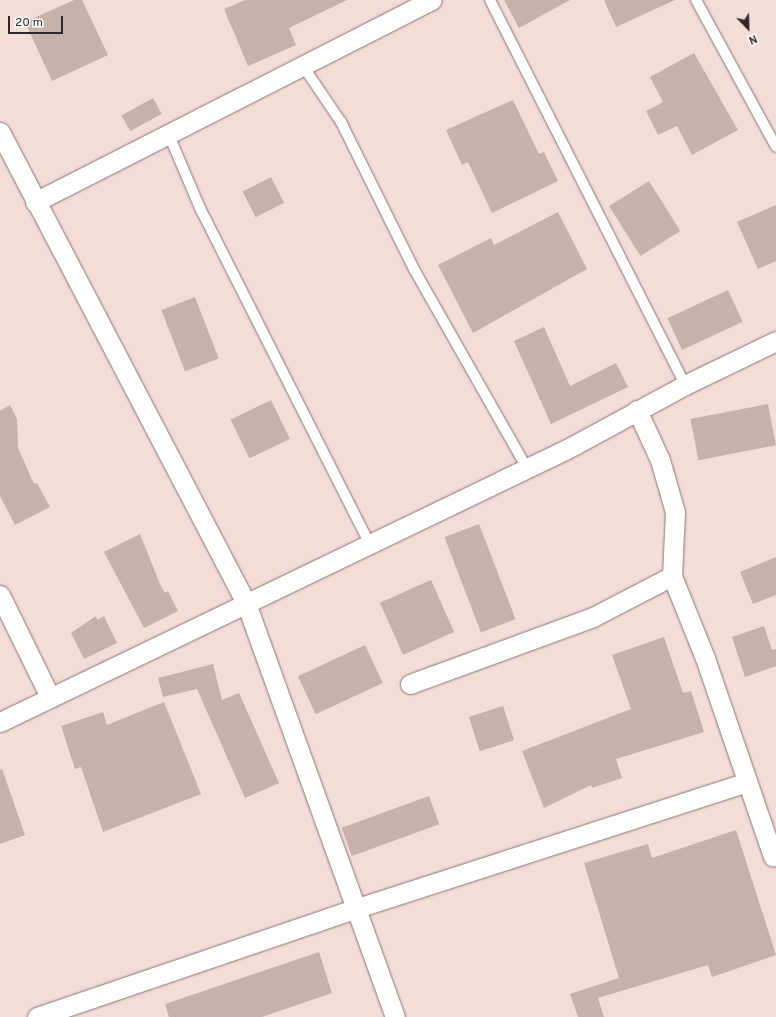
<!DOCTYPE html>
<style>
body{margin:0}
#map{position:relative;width:776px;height:1017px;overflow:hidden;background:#f3ddd9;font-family:Overpass,sans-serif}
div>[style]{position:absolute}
.building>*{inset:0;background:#c6b1ad;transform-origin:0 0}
.roads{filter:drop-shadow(0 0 1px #897572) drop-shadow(0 0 1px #897572)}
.lane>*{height:10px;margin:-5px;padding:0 5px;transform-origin:5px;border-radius:5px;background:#fff}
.street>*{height:19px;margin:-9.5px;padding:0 9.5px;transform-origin:9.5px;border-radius:9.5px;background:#fff}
span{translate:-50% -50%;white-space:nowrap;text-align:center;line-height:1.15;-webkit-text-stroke:4px #fff;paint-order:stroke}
.north{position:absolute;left:728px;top:8px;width:40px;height:40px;-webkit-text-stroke:3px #fff;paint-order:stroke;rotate:157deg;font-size:11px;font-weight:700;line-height:16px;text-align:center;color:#2f2726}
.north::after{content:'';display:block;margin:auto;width:14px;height:18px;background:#2f2726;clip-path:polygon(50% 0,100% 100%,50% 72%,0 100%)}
.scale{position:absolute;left:8px;top:16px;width:55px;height:18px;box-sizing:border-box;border:2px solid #2f2726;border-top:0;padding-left:5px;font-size:12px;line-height:14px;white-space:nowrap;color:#2f2726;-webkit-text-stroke:3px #fff;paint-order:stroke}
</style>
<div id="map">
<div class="building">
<div style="clip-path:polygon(74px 0,82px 0,108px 55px,52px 81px,25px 22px)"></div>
<div style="clip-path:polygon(245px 0,347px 0,289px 28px,296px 45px,248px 66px,224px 9px)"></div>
<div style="clip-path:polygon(504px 0,570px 0,519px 28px)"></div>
<div style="clip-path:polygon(604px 0,675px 0,616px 27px)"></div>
<div style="clip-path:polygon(694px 53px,738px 130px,692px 155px,677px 126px,658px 135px,646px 111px,663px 102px,650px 77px)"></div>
<div style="left:153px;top:98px;width:18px;height:36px;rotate:61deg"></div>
<div style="clip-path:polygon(513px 100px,539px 154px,544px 152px,558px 181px,492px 213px,468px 162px,462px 165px,446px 130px)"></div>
<div style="left:271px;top:177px;width:29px;height:32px;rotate:63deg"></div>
<div style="left:649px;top:181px;width:59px;height:47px;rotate:58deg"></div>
<div style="clip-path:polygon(776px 205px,776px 261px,758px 269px,737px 222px)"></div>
<div style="clip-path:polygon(558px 212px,587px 269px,473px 333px,438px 265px,491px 238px,494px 245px)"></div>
<div style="left:728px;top:290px;width:35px;height:67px;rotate:65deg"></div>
<div style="left:195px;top:297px;width:66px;height:36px;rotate:69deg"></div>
<div style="clip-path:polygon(544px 327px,570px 386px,616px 363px,628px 387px,551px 424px,514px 341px)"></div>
<div style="left:271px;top:400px;width:43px;height:45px;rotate:64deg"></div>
<div style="left:768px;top:404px;width:42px;height:79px;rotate:79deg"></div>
<div style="clip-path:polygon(10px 405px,17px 419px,18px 448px,34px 484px,37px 483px,50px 507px,15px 525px,0 496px,0 411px)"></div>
<div style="left:479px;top:524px;width:102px;height:37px;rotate:69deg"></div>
<div style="clip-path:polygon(140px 534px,160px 584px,165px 593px,168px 591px,178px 611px,144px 628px,104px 552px)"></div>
<div style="clip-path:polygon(776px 557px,776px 595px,753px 604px,740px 572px)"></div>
<div style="left:431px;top:580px;width:57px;height:56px;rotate:66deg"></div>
<div style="clip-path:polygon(96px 616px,97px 620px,104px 616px,117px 643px,84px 659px,71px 633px)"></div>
<div style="clip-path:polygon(764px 626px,772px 650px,776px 649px,776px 666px,745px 677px,732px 637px)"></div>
<div style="clip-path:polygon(664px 637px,683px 693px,691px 691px,704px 732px,616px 759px,622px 778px,592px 788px,591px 785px,544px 808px,522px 751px,631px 709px,612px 655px)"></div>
<div style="left:365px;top:645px;width:42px;height:74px;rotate:65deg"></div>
<div style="clip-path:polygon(213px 664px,222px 700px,239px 693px,279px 783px,245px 798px,197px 689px,163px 697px,158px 678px)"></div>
<div style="clip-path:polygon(164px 702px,201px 794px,103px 832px,81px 767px,75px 769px,61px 726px,103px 712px,107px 725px)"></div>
<div style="left:503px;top:706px;width:36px;height:36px;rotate:72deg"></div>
<div style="clip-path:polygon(2px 769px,25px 835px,0 844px,0 770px)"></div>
<div style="left:429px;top:796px;width:30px;height:93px;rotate:70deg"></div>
<div style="clip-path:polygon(736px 830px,776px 955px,712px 977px,708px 965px,598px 998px,604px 1017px,578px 1017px,570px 994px,619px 978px,584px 863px,648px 844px,652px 858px)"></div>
<div style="clip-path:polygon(319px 952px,332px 993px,262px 1017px,169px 1017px,165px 1004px)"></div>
</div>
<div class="roads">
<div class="lane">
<div style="left:490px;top:0;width:432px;rotate:63.1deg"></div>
<div style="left:696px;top:0;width:167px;rotate:61.4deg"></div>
<div style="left:301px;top:63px;width:71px;rotate:55.9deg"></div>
<div style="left:341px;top:122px;width:166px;rotate:63.6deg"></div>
<div style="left:415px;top:271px;width:227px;rotate:60.4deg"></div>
<div style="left:168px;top:133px;width:82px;rotate:66.9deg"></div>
<div style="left:200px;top:208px;width:375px;rotate:63.2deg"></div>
</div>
<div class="street">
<div style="left:0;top:132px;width:531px;rotate:62.42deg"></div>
<div style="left:246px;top:603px;width:440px;rotate:70.2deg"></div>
<div style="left:35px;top:202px;width:445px;rotate:-27deg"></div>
<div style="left:637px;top:410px;width:55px;rotate:65.3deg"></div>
<div style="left:660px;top:460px;width:54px;rotate:73.9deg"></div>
<div style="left:675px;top:512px;width:64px;rotate:92.7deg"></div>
<div style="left:672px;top:576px;width:88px;rotate:68.1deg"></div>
<div style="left:705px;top:658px;width:210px;rotate:71.1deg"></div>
<div style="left:0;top:595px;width:114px;rotate:63.9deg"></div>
<div style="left:410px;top:684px;width:195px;rotate:-20.1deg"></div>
<div style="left:593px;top:617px;width:89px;rotate:-27.4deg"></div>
<div style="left:0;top:722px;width:629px;rotate:-25.71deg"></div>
<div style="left:567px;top:449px;width:134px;rotate:-28.5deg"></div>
<div style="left:685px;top:385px;width:101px;rotate:-25.8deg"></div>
<div style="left:37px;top:1017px;width:338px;rotate:-18.8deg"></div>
<div style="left:357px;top:908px;width:408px;rotate:-17.9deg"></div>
</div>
</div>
<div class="north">N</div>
<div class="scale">20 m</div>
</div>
